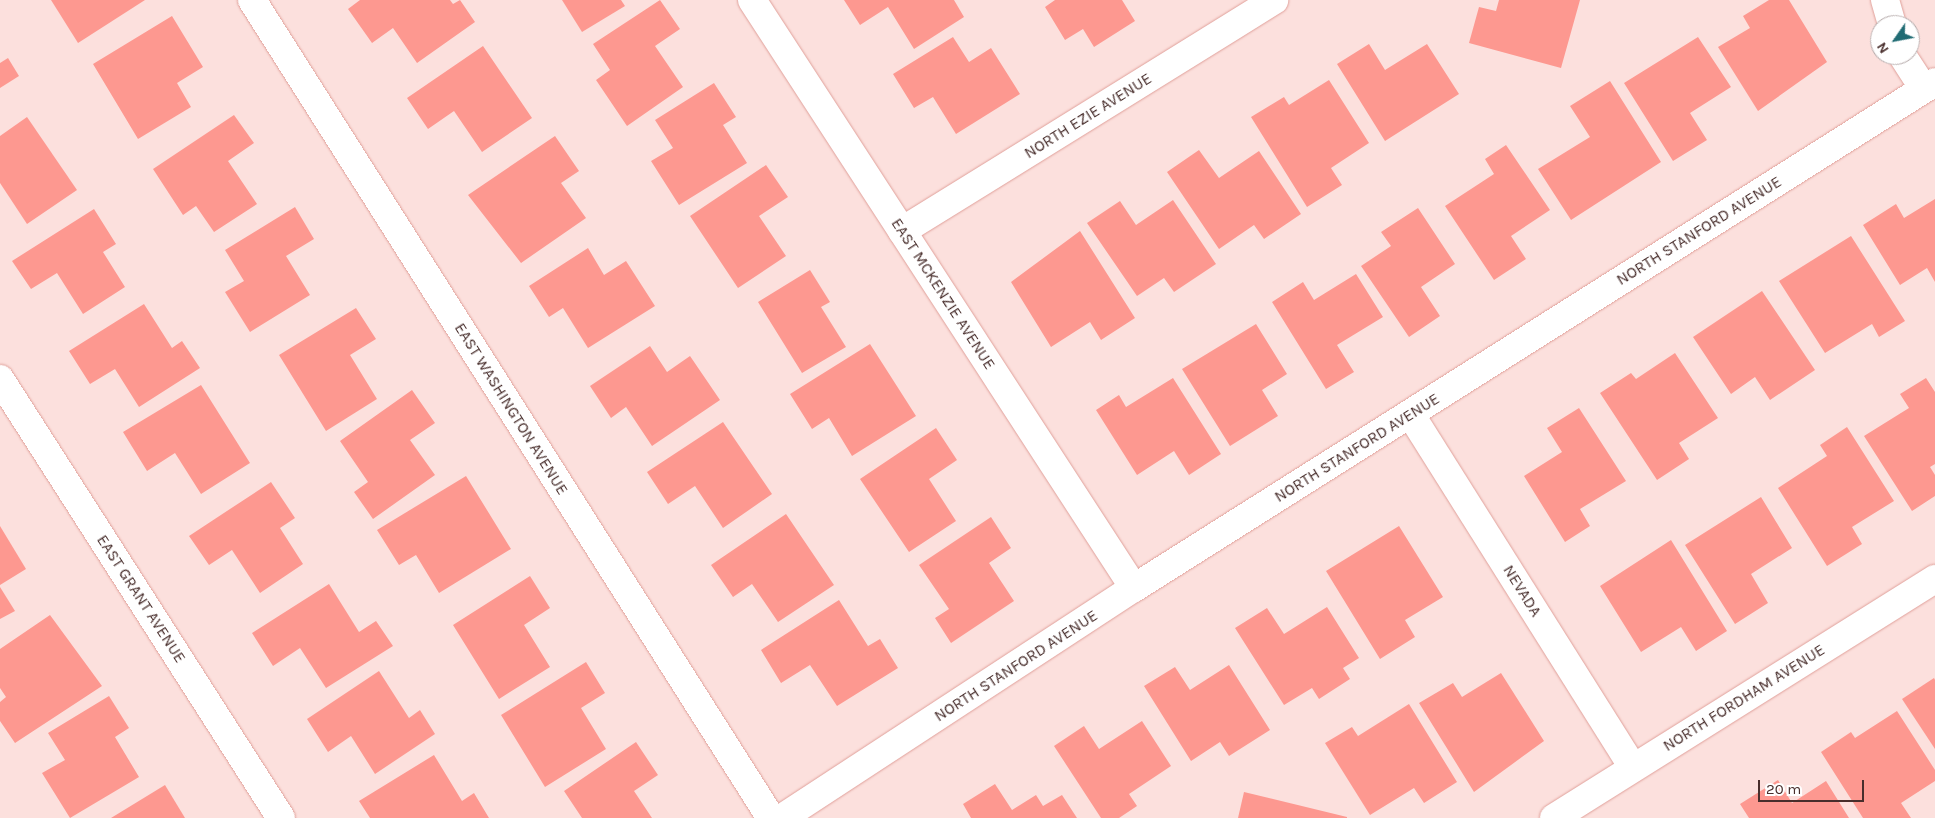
<!DOCTYPE html>
<style>
body{margin:0}
#map{position:relative;width:1935px;height:818px;overflow:hidden;background:#fce0dd;font-family:Karla,sans-serif}
div>[style]{position:absolute}
.building>*{inset:0;background:#fd9890}
.roads{filter:drop-shadow(0 0 1px #e0a09a) drop-shadow(0 0 1px #e0a09a)}
.minor>*{height:28px;margin:-14px;padding:0 14px;transform-origin:14px;border-radius:14px;background:#fff}
span{translate:-50% -50%;white-space:nowrap;text-align:center;line-height:1.15;-webkit-text-stroke:4.5px #fff;paint-order:stroke}
.street-label{font-size:16px;color:#482e2c}
.north{position:absolute;left:1870px;top:15px;width:50px;height:50px;box-sizing:border-box;background:#fff;border:1px solid #b6abab;border-radius:50%;rotate:237deg;font-size:14px;font-weight:700;line-height:20px;text-align:center;color:#482e2c}
.north::after{content:'';display:block;margin:auto;width:18px;height:22px;background:#216c74;clip-path:polygon(50% 0,100% 100%,50% 72%,0 100%)}
.scale{position:absolute;left:1758px;top:780px;width:106px;height:22px;box-sizing:border-box;border:2px solid #482e2c;border-top:0;padding-left:6px;font-size:15px;line-height:18px;white-space:nowrap;color:#482e2c;-webkit-text-stroke:4px #fff;paint-order:stroke}
</style>
<div id="map">
<div class="building">
<div style="clip-path:polygon(51px 0,145px 0,78px 43px)"></div>
<div style="clip-path:polygon(360px 0,450px 0,453px 4px,460px 0,475px 22px,417px 63px,393px 28px,372px 43px,348px 9px)"></div>
<div style="clip-path:polygon(562px 0,621px 0,625px 6px,582px 32px)"></div>
<div style="clip-path:polygon(660px 0,680px 29px,655px 46px,683px 87px,627px 126px,596px 80px,610px 70px,593px 44px)"></div>
<div style="clip-path:polygon(844px 0,954px 0,964px 17px,914px 49px,888px 7px,860px 25px)"></div>
<div style="clip-path:polygon(1055px 0,1122px 0,1135px 21px,1094px 47px,1083px 29px,1065px 40px,1045px 7px)"></div>
<div style="clip-path:polygon(1499px 0,1580px 0,1561px 68px,1469px 43px,1479px 7px,1496px 11px)"></div>
<div style="clip-path:polygon(1769px 0,1789px 0,1827px 62px,1758px 111px,1718px 47px,1750px 28px,1743px 16px)"></div>
<div style="clip-path:polygon(172px 16px,203px 67px,177px 83px,191px 107px,138px 139px,93px 64px)"></div>
<div style="clip-path:polygon(953px 37px,969px 62px,991px 48px,1020px 94px,956px 134px,933px 97px,914px 108px,893px 74px)"></div>
<div style="clip-path:polygon(1698px 37px,1731px 87px,1690px 113px,1707px 140px,1673px 161px,1624px 83px)"></div>
<div style="clip-path:polygon(1369px 44px,1385px 70px,1427px 44px,1459px 94px,1385px 141px,1337px 64px)"></div>
<div style="clip-path:polygon(483px 46px,532px 118px,482px 152px,454px 111px,428px 129px,407px 98px)"></div>
<div style="clip-path:polygon(8px 58px,19px 76px,0 88px,0 63px)"></div>
<div style="clip-path:polygon(1329px 80px,1369px 143px,1331px 168px,1342px 185px,1307px 207px,1251px 117px,1284px 97px,1289px 105px)"></div>
<div style="clip-path:polygon(1610px 81px,1661px 162px,1571px 220px,1538px 169px,1590px 137px,1570px 106px)"></div>
<div style="clip-path:polygon(714px 83px,736px 117px,723px 125px,747px 163px,679px 205px,651px 161px,673px 148px,655px 120px)"></div>
<div style="clip-path:polygon(234px 115px,254px 143px,228px 161px,257px 204px,214px 232px,196px 206px,183px 215px,153px 169px)"></div>
<div style="clip-path:polygon(27px 117px,77px 190px,27px 224px,0 183px,0 136px)"></div>
<div style="clip-path:polygon(555px 136px,579px 171px,561px 183px,586px 218px,521px 263px,468px 195px)"></div>
<div style="clip-path:polygon(1506px 145px,1550px 210px,1511px 236px,1526px 259px,1494px 280px,1445px 206px,1494px 174px,1485px 159px)"></div>
<div style="clip-path:polygon(1199px 150px,1219px 178px,1259px 151px,1301px 214px,1264px 239px,1254px 225px,1219px 249px,1167px 172px)"></div>
<div style="clip-path:polygon(766px 165px,788px 197px,759px 216px,786px 256px,738px 288px,690px 216px)"></div>
<div style="clip-path:polygon(1935px 199px,1935px 282px,1927px 268px,1900px 285px,1863px 225px,1896px 204px,1904px 218px)"></div>
<div style="clip-path:polygon(1173px 200px,1216px 264px,1174px 292px,1164px 278px,1137px 296px,1087px 223px,1120px 201px,1136px 225px)"></div>
<div style="clip-path:polygon(295px 207px,314px 239px,286px 256px,310px 295px,250px 332px,225px 292px,244px 281px,225px 250px)"></div>
<div style="clip-path:polygon(1418px 208px,1455px 264px,1421px 287px,1440px 316px,1409px 337px,1361px 266px,1391px 246px,1381px 232px)"></div>
<div style="clip-path:polygon(94px 209px,116px 244px,103px 252px,125px 287px,83px 314px,57px 273px,31px 289px,12px 261px)"></div>
<div style="clip-path:polygon(1080px 231px,1135px 318px,1101px 340px,1090px 322px,1051px 347px,1011px 282px)"></div>
<div style="clip-path:polygon(1851px 236px,1905px 321px,1879px 337px,1872px 324px,1825px 353px,1779px 281px)"></div>
<div style="clip-path:polygon(588px 248px,604px 275px,626px 261px,655px 306px,588px 348px,563px 308px,549px 317px,529px 286px)"></div>
<div style="clip-path:polygon(810px 270px,830px 302px,821px 307px,846px 347px,802px 373px,758px 302px)"></div>
<div style="clip-path:polygon(1356px 274px,1383px 317px,1337px 345px,1354px 372px,1326px 389px,1272px 302px,1303px 282px,1314px 300px)"></div>
<div style="clip-path:polygon(1762px 291px,1815px 370px,1770px 400px,1755px 377px,1731px 394px,1693px 337px)"></div>
<div style="clip-path:polygon(144px 304px,172px 348px,182px 341px,200px 368px,139px 407px,115px 369px,90px 384px,69px 351px)"></div>
<div style="clip-path:polygon(356px 308px,376px 339px,350px 355px,377px 399px,326px 431px,279px 355px)"></div>
<div style="clip-path:polygon(1256px 324px,1287px 374px,1262px 390px,1278px 416px,1230px 446px,1182px 369px)"></div>
<div style="clip-path:polygon(870px 344px,916px 416px,852px 456px,829px 418px,812px 429px,790px 394px)"></div>
<div style="clip-path:polygon(650px 346px,667px 372px,690px 356px,720px 400px,652px 446px,626px 407px,611px 418px,590px 386px)"></div>
<div style="clip-path:polygon(1675px 353px,1718px 418px,1679px 443px,1689px 459px,1657px 480px,1600px 393px,1631px 373px,1636px 379px)"></div>
<div style="clip-path:polygon(1173px 378px,1221px 454px,1189px 475px,1174px 451px,1137px 475px,1096px 410px,1119px 395px,1126px 407px)"></div>
<div style="clip-path:polygon(1926px 378px,1935px 392px,1935px 464px,1930px 467px,1935px 475px,1935px 496px,1912px 511px,1864px 436px,1909px 408px,1900px 394px)"></div>
<div style="clip-path:polygon(201px 385px,250px 463px,201px 494px,175px 453px,147px 471px,123px 432px)"></div>
<div style="clip-path:polygon(412px 390px,435px 423px,410px 440px,435px 475px,373px 519px,354px 492px,368px 482px,340px 441px)"></div>
<div style="clip-path:polygon(1579px 408px,1626px 481px,1580px 509px,1590px 526px,1565px 542px,1524px 476px,1562px 452px,1547px 428px)"></div>
<div style="clip-path:polygon(723px 422px,772px 494px,723px 528px,695px 486px,668px 504px,647px 472px)"></div>
<div style="clip-path:polygon(1847px 427px,1894px 501px,1852px 527px,1862px 544px,1827px 566px,1778px 488px,1827px 456px,1820px 445px)"></div>
<div style="clip-path:polygon(936px 428px,957px 460px,929px 479px,956px 521px,909px 552px,860px 479px)"></div>
<div style="clip-path:polygon(466px 476px,511px 549px,439px 593px,416px 555px,399px 565px,377px 530px)"></div>
<div style="clip-path:polygon(271px 482px,295px 518px,280px 528px,303px 564px,260px 593px,232px 550px,209px 565px,189px 536px)"></div>
<div style="clip-path:polygon(1761px 497px,1792px 548px,1751px 574px,1768px 603px,1735px 624px,1685px 545px)"></div>
<div style="clip-path:polygon(786px 514px,834px 585px,778px 622px,752px 584px,733px 597px,711px 565px)"></div>
<div style="clip-path:polygon(991px 517px,1011px 548px,989px 563px,1014px 601px,951px 643px,935px 618px,949px 609px,919px 565px)"></div>
<div style="clip-path:polygon(0 526px,26px 569px,0 585px)"></div>
<div style="clip-path:polygon(1399px 526px,1443px 597px,1405px 620px,1415px 637px,1380px 659px,1326px 571px)"></div>
<div style="clip-path:polygon(1671px 540px,1727px 631px,1696px 651px,1681px 627px,1641px 652px,1600px 586px)"></div>
<div style="clip-path:polygon(530px 576px,550px 608px,524px 625px,550px 667px,499px 699px,453px 625px)"></div>
<div style="clip-path:polygon(329px 584px,359px 632px,376px 621px,393px 646px,326px 688px,300px 648px,273px 666px,252px 633px)"></div>
<div style="clip-path:polygon(0 587px,15px 611px,0 619px)"></div>
<div style="clip-path:polygon(839px 600px,868px 646px,880px 639px,898px 668px,837px 706px,810px 665px,781px 683px,761px 650px)"></div>
<div style="clip-path:polygon(1327px 607px,1359px 658px,1343px 668px,1350px 679px,1319px 699px,1312px 688px,1284px 705px,1235px 628px,1267px 608px,1284px 634px)"></div>
<div style="clip-path:polygon(50px 615px,102px 686px,15px 743px,0 721px,0 702px,6px 697px,0 688px,0 649px)"></div>
<div style="clip-path:polygon(586px 662px,605px 693px,581px 708px,606px 749px,545px 787px,501px 715px)"></div>
<div style="clip-path:polygon(1229px 665px,1270px 730px,1229px 756px,1220px 742px,1191px 761px,1144px 686px,1175px 667px,1190px 690px)"></div>
<div style="clip-path:polygon(379px 671px,409px 718px,420px 710px,435px 734px,375px 774px,351px 736px,328px 752px,307px 719px)"></div>
<div style="clip-path:polygon(1501px 673px,1544px 741px,1474px 792px,1419px 703px,1453px 683px,1462px 697px)"></div>
<div style="clip-path:polygon(1934px 678px,1935px 680px,1935px 749px,1902px 699px)"></div>
<div style="clip-path:polygon(109px 696px,129px 728px,115px 737px,139px 777px,70px 818px,42px 773px,65px 760px,48px 733px)"></div>
<div style="clip-path:polygon(1409px 704px,1457px 782px,1424px 803px,1414px 788px,1370px 815px,1325px 743px,1352px 727px,1358px 736px)"></div>
<div style="clip-path:polygon(1897px 711px,1935px 770px,1935px 781px,1901px 803px,1911px 818px,1863px 818px,1821px 752px,1851px 732px,1855px 738px)"></div>
<div style="clip-path:polygon(1142px 721px,1171px 766px,1129px 794px,1137px 806px,1119px 818px,1101px 818px,1054px 746px,1084px 726px,1099px 749px)"></div>
<div style="clip-path:polygon(636px 742px,658px 775px,634px 791px,652px 818px,582px 818px,564px 791px)"></div>
<div style="clip-path:polygon(434px 755px,462px 801px,474px 793px,489px 818px,370px 818px,359px 801px)"></div>
<div style="clip-path:polygon(1778px 780px,1792px 803px,1826px 781px,1849px 818px,1749px 818px,1740px 804px)"></div>
<div style="clip-path:polygon(995px 784px,1012px 810px,1036px 795px,1043px 806px,1062px 795px,1077px 818px,971px 818px,963px 804px)"></div>
<div style="clip-path:polygon(165px 785px,185px 818px,111px 818px)"></div>
<div style="clip-path:polygon(1244px 792px,1347px 817px,1347px 818px,1238px 818px)"></div>
</div>
<div class="roads">
<div class="minor">
<div style="left:252px;top:0;width:969px;rotate:57.61deg"></div>
<div style="left:752px;top:0;width:701px;rotate:56.99deg"></div>
<div style="left:1885px;top:0;width:26px;rotate:74deg"></div>
<div style="left:1902px;top:55px;width:40px;rotate:57.1deg"></div>
<div style="left:902px;top:231px;width:438px;rotate:-31.8deg"></div>
<div style="left:0;top:379px;width:521px;rotate:57.38deg"></div>
<div style="left:1411px;top:415px;width:416px;rotate:57.8deg"></div>
<div style="left:782px;top:818px;width:420px;rotate:-33.2deg"></div>
<div style="left:1134px;top:588px;width:947px;rotate:-32.28deg"></div>
<div style="left:1554px;top:818px;width:450px;rotate:-32.1deg"></div>
</div>
</div>
<div class="street-label">
<span style="left:1088px;top:116px;rotate:-32deg">NORTH EZIE AVENUE</span>
<span style="left:1699px;top:231px;rotate:-32deg">NORTH STANFORD AVENUE</span>
<span style="left:943px;top:294px;rotate:57deg">EAST MCKENZIE AVENUE</span>
<span style="left:511px;top:409px;rotate:58deg">EAST WASHINGTON AVENUE</span>
<span style="left:1357px;top:448px;rotate:-32deg">NORTH STANFORD AVENUE</span>
<span style="left:1522px;top:591px;rotate:58deg">NEVADA</span>
<span style="left:141px;top:599px;rotate:57deg">EAST GRANT AVENUE</span>
<span style="left:1016px;top:666px;rotate:-33deg">NORTH STANFORD AVENUE</span>
<span style="left:1744px;top:698px;rotate:-32deg">NORTH FORDHAM AVENUE</span>
</div>
<div class="north">N</div>
<div class="scale">20 m</div>
</div>
